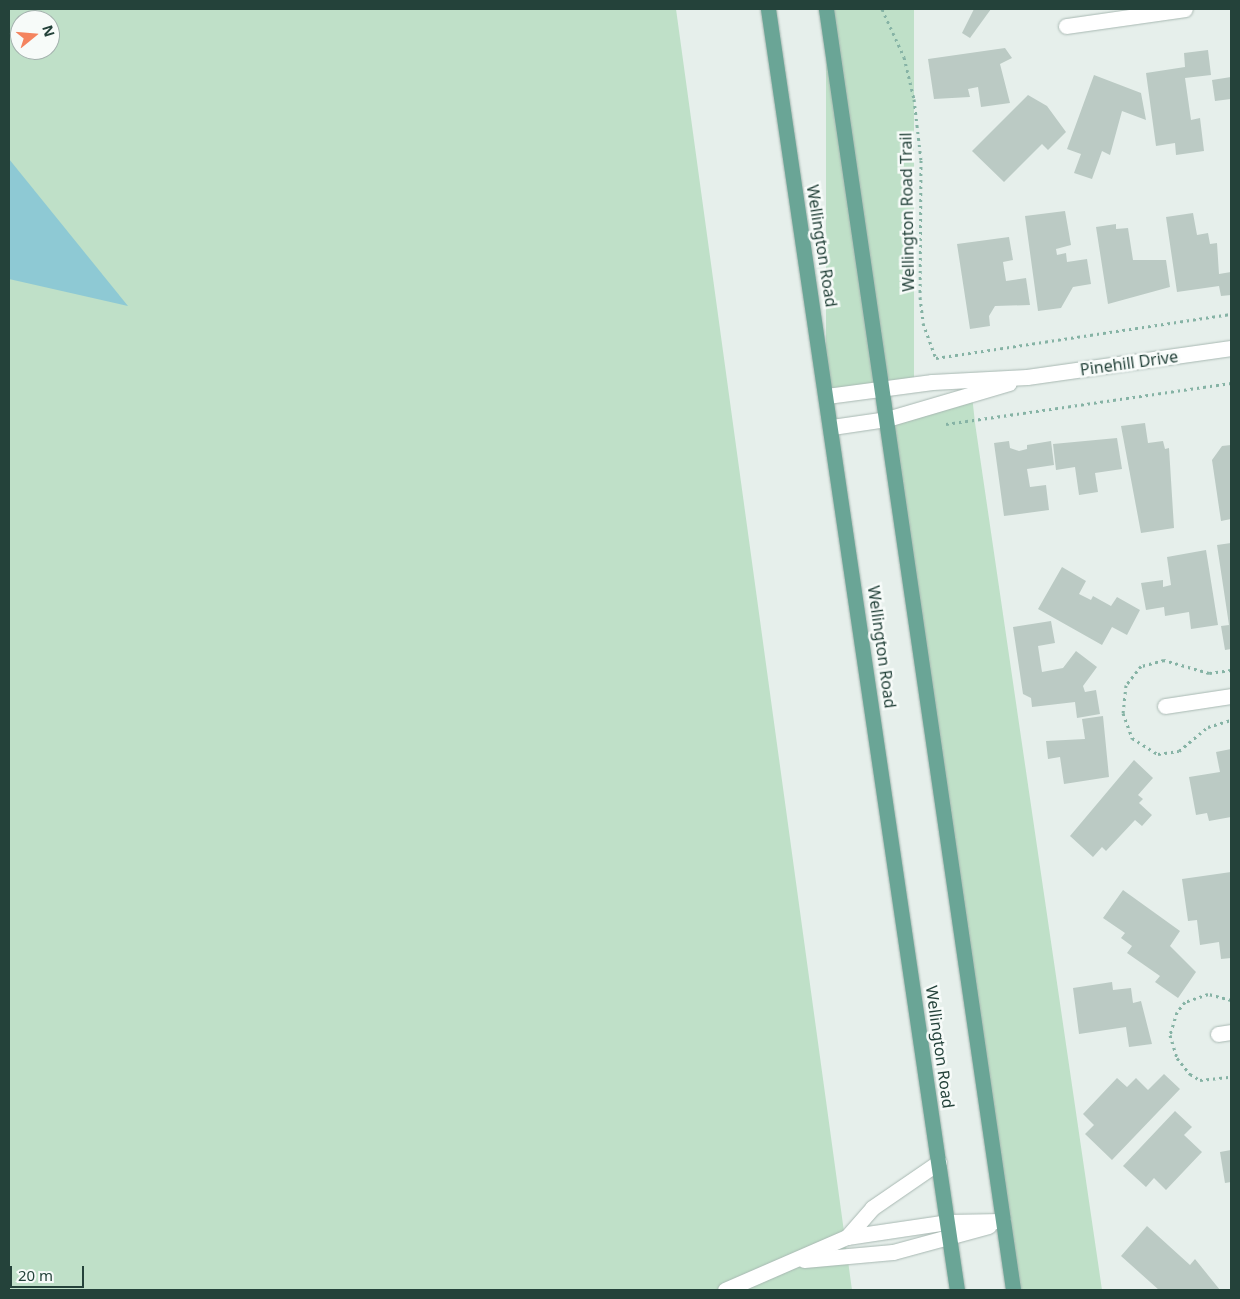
<!DOCTYPE html>
<style>
body{margin:0}
#map{position:relative;width:1240px;height:1299px;overflow:hidden;background:#e6efeb;font-family:"Noto Sans",sans-serif}
div>[style]{position:absolute}
.green>*{inset:0;background:#bfe0c8;transform-origin:0 0}
.water>*{inset:0;background:#8ec9d4}
.building>*{inset:0;background:#bbcac4}
.path>*{height:3px;margin-top:-1.5px;transform-origin:0;background:repeating-linear-gradient(90deg,#86b3a5 0 2.5px,transparent 0 6.5px)}
.roads{filter:drop-shadow(0 0 1px #a8b8b2) drop-shadow(0 0 1px #a8b8b2)}
.minor>*{height:15px;margin:-7.5px;padding:0 7.5px;transform-origin:7.5px;border-radius:7.5px;background:#fff}
.major>*{height:15px;margin:-7.5px;padding:0 7.5px;transform-origin:7.5px;border-radius:7.5px;background:#6aa596}
span{translate:-50% -50%;white-space:nowrap;text-align:center;line-height:1.15;-webkit-text-stroke:5px #f7fbf9;paint-order:stroke}
.street-label{font-size:16px;color:#24423a}
.frame{position:absolute;inset:0;border:10px solid #24423a;pointer-events:none}
.north{position:absolute;left:10px;top:10px;width:50px;height:50px;box-sizing:border-box;background:#f7fbf9;border:1px solid #a3b1ad;border-radius:50%;rotate:73deg;font-size:14px;font-weight:700;line-height:20px;text-align:center;color:#24423a}
.north::after{content:'';display:block;margin:auto;width:18px;height:22px;background:#f4845f;clip-path:polygon(50% 0,100% 100%,50% 72%,0 100%)}
.scale{position:absolute;left:10px;top:1266px;width:74px;height:22px;box-sizing:border-box;border:2px solid #24423a;border-top:0;padding-left:6px;font-size:15px;line-height:18px;white-space:nowrap;color:#24423a;-webkit-text-stroke:4px #f7fbf9;paint-order:stroke}
</style>
<div id="map">
<div class="green">
<div style="clip-path:polygon(evenodd,676px 9px,852px 1290px,9px 1290px,9px 10px,676px 9px,20px 20px,50px 20px,50px 50px,20px 50px,20px 20px)"></div>
<div style="left:826px;top:9px;width:88px;height:384px"></div>
<div style="clip-path:polygon(971px 386px,975px 423px,1102px 1290px,1013px 1290px,887px 419px,934px 407px)"></div>
</div>
<div class="water">
<div style="clip-path:polygon(9px 159px,128px 306px,9px 279px)"></div>
</div>
<div class="building">
<div style="clip-path:polygon(974px 9px,991px 9px,970px 38px,962px 33px)"></div>
<div style="clip-path:polygon(1005px 48px,1012px 58px,1000px 64px,1010px 103px,981px 107px,978px 87px,968px 89px,970px 97px,934px 99px,928px 59px)"></div>
<div style="clip-path:polygon(1208px 50px,1211px 75px,1185px 78px,1191px 120px,1200px 118px,1204px 151px,1176px 155px,1175px 143px,1156px 146px,1146px 73px,1185px 67px,1184px 53px)"></div>
<div style="clip-path:polygon(1094px 75px,1141px 93px,1146px 120px,1122px 111px,1110px 155px,1102px 151px,1092px 179px,1074px 173px,1081px 154px,1067px 149px)"></div>
<div style="clip-path:polygon(1231px 77px,1231px 99px,1215px 101px,1212px 80px)"></div>
<div style="clip-path:polygon(1028px 95px,1047px 106px,1066px 132px,1048px 150px,1042px 144px,1004px 182px,972px 151px)"></div>
<div style="clip-path:polygon(1065px 211px,1071px 245px,1056px 249px,1057px 255px,1066px 253px,1067px 262px,1087px 259px,1091px 284px,1073px 287px,1061px 308px,1038px 311px,1025px 216px)"></div>
<div style="clip-path:polygon(1193px 213px,1197px 235px,1208px 233px,1210px 244px,1217px 243px,1219px 274px,1231px 272px,1231px 295px,1221px 296px,1219px 286px,1177px 292px,1166px 217px)"></div>
<div style="clip-path:polygon(1116px 224px,1116px 229px,1128px 228px,1133px 260px,1166px 260px,1170px 287px,1108px 304px,1096px 227px)"></div>
<div style="clip-path:polygon(1009px 237px,1013px 260px,1003px 262px,1006px 281px,1026px 278px,1030px 305px,995px 306px,989px 316px,990px 326px,970px 329px,957px 244px)"></div>
<div style="clip-path:polygon(1145px 423px,1148px 443px,1163px 441px,1165px 449px,1169px 448px,1174px 528px,1141px 533px,1121px 426px)"></div>
<div style="clip-path:polygon(1117px 438px,1122px 469px,1095px 473px,1098px 492px,1079px 495px,1075px 467px,1056px 470px,1053px 444px)"></div>
<div style="clip-path:polygon(1009px 441px,1010px 448px,1019px 451px,1027px 449px,1027px 445px,1051px 441px,1054px 465px,1027px 469px,1030px 487px,1046px 485px,1049px 510px,1004px 516px,994px 443px)"></div>
<div style="clip-path:polygon(1231px 445px,1231px 519px,1221px 521px,1212px 460px,1222px 446px)"></div>
<div style="clip-path:polygon(1231px 543px,1231px 649px,1225px 650px,1221px 626px,1229px 625px,1217px 545px)"></div>
<div style="clip-path:polygon(1206px 550px,1218px 625px,1191px 629px,1189px 612px,1165px 616px,1164px 607px,1146px 610px,1141px 583px,1163px 580px,1163px 587px,1171px 585px,1167px 557px)"></div>
<div style="clip-path:polygon(1062px 567px,1086px 581px,1079px 594px,1091px 600px,1093px 596px,1111px 606px,1117px 597px,1140px 610px,1127px 635px,1112px 627px,1102px 645px,1038px 609px)"></div>
<div style="clip-path:polygon(1051px 621px,1055px 643px,1038px 646px,1042px 672px,1063px 668px,1076px 651px,1097px 667px,1083px 686px,1085px 692px,1096px 690px,1100px 714px,1077px 718px,1075px 702px,1032px 707px,1031px 698px,1023px 694px,1013px 627px)"></div>
<div style="clip-path:polygon(1103px 716px,1109px 777px,1064px 784px,1060px 757px,1048px 759px,1046px 741px,1085px 739px,1082px 719px)"></div>
<div style="clip-path:polygon(1231px 749px,1231px 817px,1209px 821px,1207px 813px,1196px 815px,1189px 777px,1220px 772px,1216px 752px)"></div>
<div style="clip-path:polygon(1134px 760px,1153px 778px,1138px 795px,1143px 799px,1139px 803px,1152px 815px,1142px 826px,1135px 820px,1106px 851px,1102px 847px,1093px 857px,1070px 836px)"></div>
<div style="clip-path:polygon(1231px 872px,1231px 958px,1221px 959px,1219px 942px,1200px 945px,1197px 920px,1188px 921px,1182px 879px)"></div>
<div style="clip-path:polygon(1123px 890px,1180px 931px,1170px 946px,1196px 972px,1178px 998px,1155px 982px,1160px 976px,1127px 953px,1132px 946px,1121px 938px,1125px 933px,1103px 918px)"></div>
<div style="clip-path:polygon(1112px 982px,1113px 990px,1131px 988px,1133px 1003px,1141px 1001px,1152px 1044px,1129px 1047px,1126px 1027px,1079px 1034px,1073px 988px)"></div>
<div style="clip-path:polygon(1164px 1074px,1180px 1089px,1112px 1160px,1085px 1134px,1094px 1125px,1083px 1114px,1117px 1078px,1127px 1087px,1136px 1078px,1148px 1090px)"></div>
<div style="clip-path:polygon(1175px 1111px,1192px 1127px,1184px 1135px,1202px 1152px,1166px 1190px,1154px 1178px,1146px 1187px,1123px 1166px)"></div>
<div style="clip-path:polygon(1231px 1150px,1231px 1182px,1225px 1183px,1220px 1152px)"></div>
<div style="clip-path:polygon(1147px 1226px,1190px 1265px,1195px 1259px,1220px 1290px,1159px 1290px,1121px 1256px)"></div>
</div>
<div class="path">
<div style="left:882px;top:9px;width:53px;rotate:65.4deg"></div>
<div style="left:904px;top:57px;width:43px;rotate:76.6deg"></div>
<div style="left:914px;top:99px;width:61px;rotate:83.5deg"></div>
<div style="left:921px;top:160px;width:137px;rotate:90.4deg"></div>
<div style="left:920px;top:297px;width:26px;rotate:83deg"></div>
<div style="left:923px;top:323px;width:37px;rotate:70deg"></div>
<div style="left:936px;top:358px;width:298px;rotate:-8.5deg"></div>
<div style="left:946px;top:424px;width:288px;rotate:-8.2deg"></div>
<div style="left:1231px;top:670px;width:22px;rotate:172deg"></div>
<div style="left:1209px;top:673px;width:47px;rotate:-163.9deg"></div>
<div style="left:1164px;top:660px;width:24px;rotate:165deg"></div>
<div style="left:1141px;top:666px;width:24px;rotate:128deg"></div>
<div style="left:1126px;top:685px;width:28px;rotate:96deg"></div>
<div style="left:1123px;top:713px;width:27px;rotate:70deg"></div>
<div style="left:1132px;top:738px;width:31px;rotate:32deg"></div>
<div style="left:1158px;top:754px;width:21px;rotate:-8deg"></div>
<div style="left:1179px;top:751px;width:38px;rotate:-40deg"></div>
<div style="left:1208px;top:727px;width:24px;rotate:-17deg"></div>
<div style="left:1231px;top:1000px;width:24px;rotate:-165deg"></div>
<div style="left:1208px;top:994px;width:24px;rotate:161deg"></div>
<div style="left:1185px;top:1002px;width:13px;rotate:129deg"></div>
<div style="left:1177px;top:1012px;width:24px;rotate:107deg"></div>
<div style="left:1170px;top:1035px;width:24px;rotate:73deg"></div>
<div style="left:1177px;top:1058px;width:21px;rotate:51deg"></div>
<div style="left:1190px;top:1074px;width:12px;rotate:31deg"></div>
<div style="left:1200px;top:1080px;width:31px;rotate:-6deg"></div>
</div>
<div class="roads">
<div class="minor">
<div style="left:1066px;top:26px;width:120px;rotate:-8.1deg"></div>
<div style="left:827px;top:396px;width:106px;rotate:-7.6deg"></div>
<div style="left:932px;top:382px;width:95px;rotate:-3deg"></div>
<div style="left:1027px;top:377px;width:206px;rotate:-8.1deg"></div>
<div style="left:832px;top:427px;width:56px;rotate:-8.3deg"></div>
<div style="left:887px;top:419px;width:127px;rotate:-16.4deg"></div>
<div style="left:1165px;top:706px;width:67px;rotate:-8.6deg"></div>
<div style="left:1218px;top:1034px;width:13px;rotate:-9deg"></div>
<div style="left:847px;top:1237px;width:38px;rotate:-49deg"></div>
<div style="left:872px;top:1208px;width:81px;rotate:-34.5deg"></div>
<div style="left:804px;top:1260px;width:89px;rotate:-5.1deg"></div>
<div style="left:893px;top:1252px;width:99px;rotate:-15.2deg"></div>
<div style="left:725px;top:1290px;width:133px;rotate:-23.5deg"></div>
<div style="left:847px;top:1237px;width:101px;rotate:-8.5deg"></div>
<div style="left:947px;top:1222px;width:56px;rotate:-1deg"></div>
</div>
<div class="major">
<div style="left:768px;top:9px;width:1295px;rotate:81.61deg"></div>
<div style="left:826px;top:9px;width:1295px;rotate:81.69deg"></div>
</div>
</div>
<div class="street-label">
<span style="left:907px;top:212px;rotate:-91deg">Wellington Road Trail</span>
<span style="left:822px;top:246px;rotate:81deg">Wellington Road</span>
<span style="left:1129px;top:363px;rotate:-8deg">Pinehill Drive</span>
<span style="left:882px;top:647px;rotate:82deg">Wellington Road</span>
<span style="left:940px;top:1047px;rotate:82deg">Wellington Road</span>
</div>
<div class="frame"></div>
<div class="north">N</div>
<div class="scale">20 m</div>
</div>
